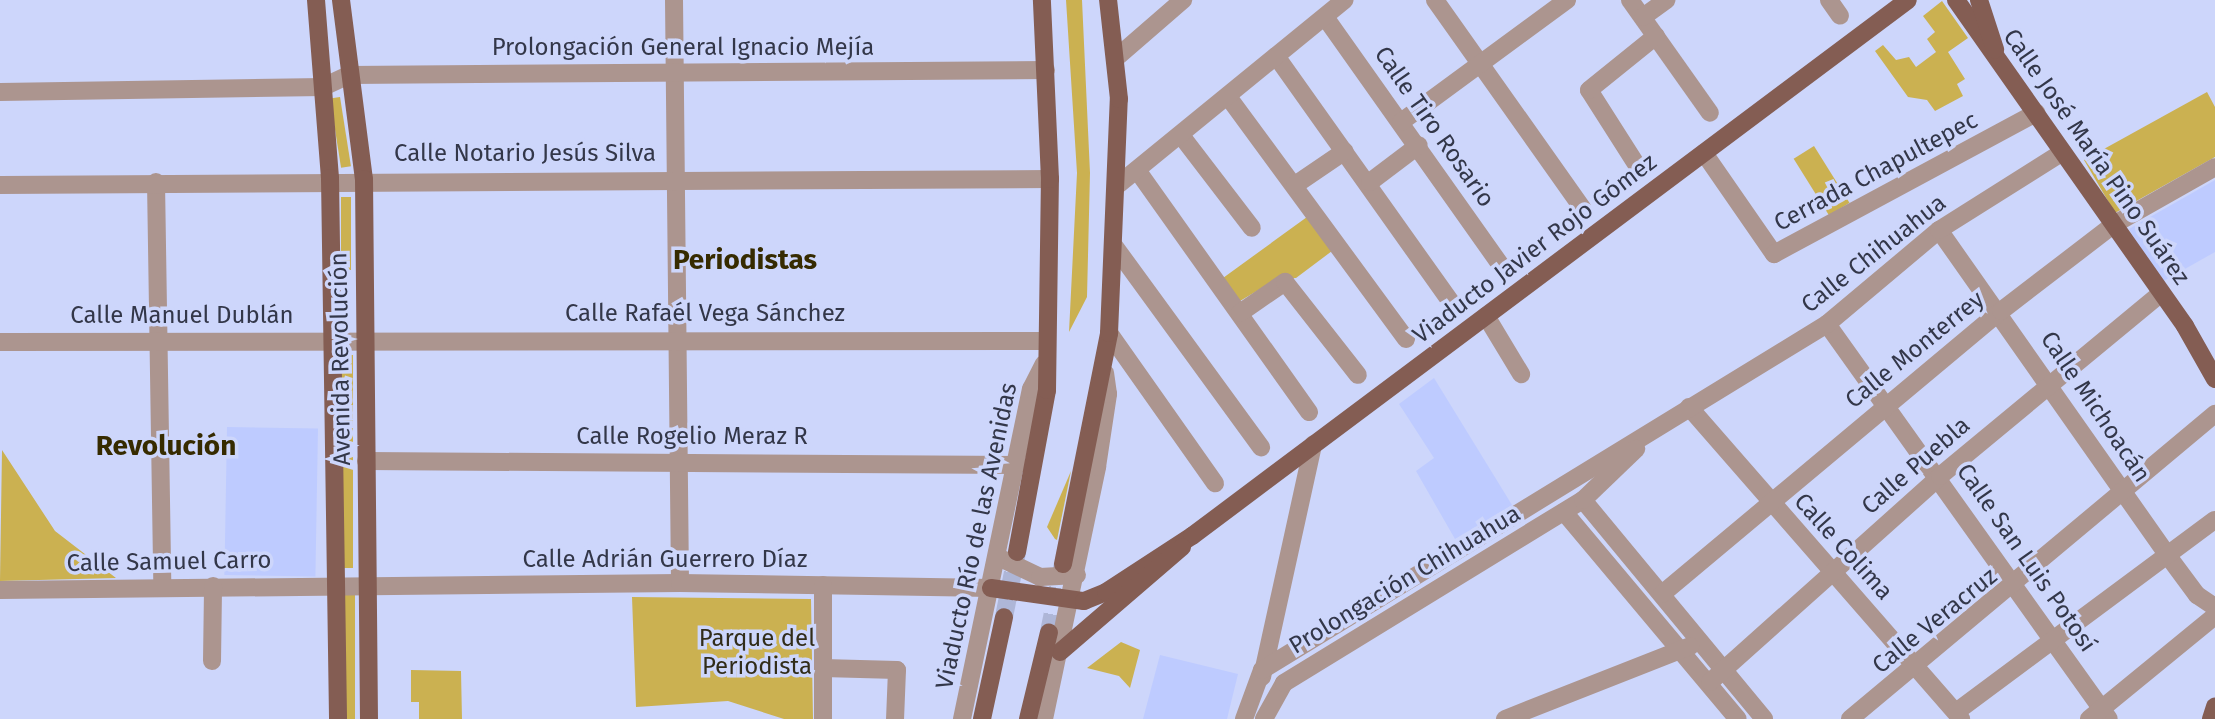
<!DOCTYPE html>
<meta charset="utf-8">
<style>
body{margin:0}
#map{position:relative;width:2215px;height:719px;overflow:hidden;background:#cdd6fb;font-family:"Fira Sans",sans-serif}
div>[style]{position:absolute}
.built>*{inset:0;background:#becbff;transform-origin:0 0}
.green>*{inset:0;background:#cbb151;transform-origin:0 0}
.major-tunnel>*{height:18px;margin-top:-9px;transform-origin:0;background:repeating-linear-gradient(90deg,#aeb6d7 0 18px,transparent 0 27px)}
.minor>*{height:18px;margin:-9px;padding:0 9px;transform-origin:9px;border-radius:9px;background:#ac958f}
.major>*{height:18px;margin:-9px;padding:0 9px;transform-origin:9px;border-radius:9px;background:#845d53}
span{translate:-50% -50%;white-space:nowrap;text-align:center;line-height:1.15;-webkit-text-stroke:7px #cdd6fb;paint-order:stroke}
.street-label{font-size:24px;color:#333749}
.park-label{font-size:24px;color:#312c19}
.quarter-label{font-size:28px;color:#362b00;font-weight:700}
</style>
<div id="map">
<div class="built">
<div style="clip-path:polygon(2215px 180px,2215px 252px,2160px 283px,2129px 229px)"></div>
<div style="clip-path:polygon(1434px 378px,1512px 505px,1455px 539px,1416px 471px,1434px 458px,1399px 404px)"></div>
<div style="left:227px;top:427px;width:91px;height:148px;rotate:1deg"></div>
<div style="clip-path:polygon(1160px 655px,1238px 674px,1227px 719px,1143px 719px)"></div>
</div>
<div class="green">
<div style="clip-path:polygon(1066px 0,1082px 0,1090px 173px,1087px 297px,1069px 332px,1077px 173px)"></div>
<div style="clip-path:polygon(1942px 1px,1968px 38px,1948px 52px,1965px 79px,1957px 84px,1963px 96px,1935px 111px,1927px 100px,1908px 97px,1875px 51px,1883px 45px,1896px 60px,1909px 57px,1916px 67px,1936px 52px,1927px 39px,1935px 32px,1923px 16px)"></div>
<div style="clip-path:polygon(2207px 92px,2215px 107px,2215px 157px,2115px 213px,2084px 160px)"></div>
<div style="left:340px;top:97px;width:70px;height:10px;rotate:81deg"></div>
<div style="left:1814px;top:146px;width:67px;height:24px;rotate:58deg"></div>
<div style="left:341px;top:197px;width:10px;height:73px"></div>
<div style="clip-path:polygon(1307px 217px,1332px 251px,1296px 278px,1277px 279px,1240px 301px,1223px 278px)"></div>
<div style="left:341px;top:355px;width:12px;height:213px"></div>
<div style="clip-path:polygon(2px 450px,55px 531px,116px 578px,0 581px)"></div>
<div style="clip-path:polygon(1071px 471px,1057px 540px,1055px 539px,1047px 527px)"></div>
<div style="left:355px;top:593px;width:126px;height:12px;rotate:90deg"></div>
<div style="clip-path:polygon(632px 597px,811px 599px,813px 719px,784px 719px,728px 701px,636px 707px)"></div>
<div style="clip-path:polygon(1121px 642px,1140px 650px,1130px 688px,1119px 676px,1087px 668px)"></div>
<div style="clip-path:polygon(411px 670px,461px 671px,462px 719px,419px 719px,419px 702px,411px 702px)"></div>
</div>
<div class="major-tunnel">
<div style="left:1004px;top:617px;width:66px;rotate:-78.7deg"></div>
<div style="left:1049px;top:632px;width:69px;rotate:-78.4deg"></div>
</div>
<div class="minor">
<div style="left:674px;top:0;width:583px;rotate:89.41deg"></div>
<div style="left:1435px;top:0;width:255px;rotate:54.7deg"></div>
<div style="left:1630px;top:0;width:138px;rotate:54.7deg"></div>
<div style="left:1829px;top:0;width:19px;rotate:55deg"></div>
<div style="left:1325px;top:17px;width:306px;rotate:54.7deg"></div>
<div style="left:1643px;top:17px;width:29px;rotate:-36deg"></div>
<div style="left:1276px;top:56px;width:304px;rotate:54.6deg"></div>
<div style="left:1116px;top:58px;width:89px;rotate:-40.9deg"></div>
<div style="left:0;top:92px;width:323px;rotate:-0.9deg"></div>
<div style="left:323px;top:87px;width:29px;rotate:-25deg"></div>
<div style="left:349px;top:75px;width:697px;rotate:-0.41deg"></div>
<div style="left:1229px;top:98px;width:299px;rotate:53.7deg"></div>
<div style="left:1401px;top:122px;width:206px;rotate:-36.3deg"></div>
<div style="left:1183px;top:138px;width:113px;rotate:52.5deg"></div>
<div style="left:1704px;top:153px;width:123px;rotate:55.3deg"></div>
<div style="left:1774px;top:254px;width:298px;rotate:-28.3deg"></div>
<div style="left:1638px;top:167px;width:91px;rotate:-122.5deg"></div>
<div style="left:1589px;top:90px;width:86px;rotate:-38.9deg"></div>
<div style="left:1137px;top:170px;width:297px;rotate:54.6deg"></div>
<div style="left:156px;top:182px;width:404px;rotate:89.1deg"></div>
<div style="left:1370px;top:182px;width:61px;rotate:-37.1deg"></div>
<div style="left:1119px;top:184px;width:291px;rotate:-39.2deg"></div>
<div style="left:0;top:185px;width:1050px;rotate:-0.33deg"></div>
<div style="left:1295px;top:185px;width:60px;rotate:-34.2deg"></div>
<div style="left:1939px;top:230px;width:398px;rotate:54.9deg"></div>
<div style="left:2168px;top:556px;width:49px;rotate:53.4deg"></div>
<div style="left:2197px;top:595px;width:22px;rotate:34deg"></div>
<div style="left:1115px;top:247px;width:248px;rotate:53.9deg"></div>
<div style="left:1240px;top:313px;width:55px;rotate:-34.6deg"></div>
<div style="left:1285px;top:282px;width:118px;rotate:51.9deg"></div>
<div style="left:1486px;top:316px;width:68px;rotate:58.9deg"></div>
<div style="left:1827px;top:324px;width:485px;rotate:54.5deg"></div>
<div style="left:1109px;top:333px;width:184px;rotate:54.8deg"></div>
<div style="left:0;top:342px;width:1045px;rotate:-0.05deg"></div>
<div style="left:1689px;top:407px;width:414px;rotate:48.9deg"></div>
<div style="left:366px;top:461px;width:651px;rotate:0.35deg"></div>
<div style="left:1583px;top:500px;width:284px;rotate:50.4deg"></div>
<div style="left:1564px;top:512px;width:270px;rotate:50deg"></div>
<div style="left:998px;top:557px;width:47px;rotate:25.5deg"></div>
<div style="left:1040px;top:577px;width:37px;rotate:-3deg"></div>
<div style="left:0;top:590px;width:680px;rotate:-0.59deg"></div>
<div style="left:680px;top:583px;width:311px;rotate:0.9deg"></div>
<div style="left:1662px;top:594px;width:442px;rotate:-39.9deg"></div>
<div style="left:2001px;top:311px;width:141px;rotate:-37.5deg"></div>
<div style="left:2113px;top:225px;width:117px;rotate:-29.6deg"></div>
<div style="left:212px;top:661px;width:75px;rotate:-89.2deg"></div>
<div style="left:823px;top:668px;width:74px;rotate:1.5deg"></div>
<div style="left:897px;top:670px;width:49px;rotate:92.3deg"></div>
<div style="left:1262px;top:677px;width:238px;rotate:-77.6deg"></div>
<div style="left:1710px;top:682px;width:309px;rotate:-41.8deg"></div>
<div style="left:1940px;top:476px;width:286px;rotate:-39.6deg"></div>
<div style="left:1956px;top:712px;width:322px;rotate:-36.6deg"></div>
<div style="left:823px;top:719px;width:134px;rotate:-90deg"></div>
<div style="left:962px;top:719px;width:337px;rotate:-78.2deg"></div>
<div style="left:1031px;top:389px;width:28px;rotate:-63deg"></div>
<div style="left:1044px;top:719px;width:258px;rotate:-78.1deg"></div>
<div style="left:1097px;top:467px;width:74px;rotate:-81.4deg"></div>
<div style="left:1108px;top:394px;width:21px;rotate:-98deg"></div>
<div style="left:1244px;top:719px;width:52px;rotate:-69.8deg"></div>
<div style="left:1262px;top:670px;width:663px;rotate:-31.48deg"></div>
<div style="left:1827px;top:324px;width:146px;rotate:-40deg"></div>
<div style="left:1939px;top:230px;width:146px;rotate:-32.2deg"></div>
<div style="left:1264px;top:719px;width:41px;rotate:-60.9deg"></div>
<div style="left:1284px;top:683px;width:351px;rotate:-31.5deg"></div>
<div style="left:1583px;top:500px;width:74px;rotate:-43.9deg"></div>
<div style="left:1505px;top:719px;width:199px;rotate:-21.5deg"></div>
<div style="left:1850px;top:719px;width:476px;rotate:-39.9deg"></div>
<div style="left:2089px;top:719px;width:163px;rotate:-39.3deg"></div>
</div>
<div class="major">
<div style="left:316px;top:0;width:179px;rotate:85.5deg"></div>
<div style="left:330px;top:178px;width:541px;rotate:89.15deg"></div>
<div style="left:341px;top:0;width:180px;rotate:82.7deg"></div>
<div style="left:364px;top:179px;width:540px;rotate:89.47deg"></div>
<div style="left:1956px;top:0;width:398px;rotate:54.9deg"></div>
<div style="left:2185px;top:326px;width:61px;rotate:60.5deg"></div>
<div style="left:1979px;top:0;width:52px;rotate:71.9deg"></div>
<div style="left:1017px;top:552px;width:165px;rotate:-79.5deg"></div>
<div style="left:1047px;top:390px;width:211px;rotate:-89.2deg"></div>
<div style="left:1050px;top:179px;width:179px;rotate:-92.6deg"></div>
<div style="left:1063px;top:564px;width:236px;rotate:-78.7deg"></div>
<div style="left:1109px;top:333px;width:234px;rotate:-87.6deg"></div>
<div style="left:1119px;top:99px;width:100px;rotate:-96.3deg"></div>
<div style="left:991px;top:588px;width:94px;rotate:8deg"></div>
<div style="left:1084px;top:601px;width:24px;rotate:-22deg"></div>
<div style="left:1106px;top:592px;width:103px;rotate:-33.1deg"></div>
<div style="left:1192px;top:536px;width:894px;rotate:-36.82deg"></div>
<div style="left:1060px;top:652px;width:161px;rotate:-40.7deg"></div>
<div style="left:982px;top:719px;width:104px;rotate:-77.8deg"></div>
<div style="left:1028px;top:719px;width:89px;rotate:-76.4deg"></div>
<div style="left:2211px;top:719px;width:13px;rotate:-72deg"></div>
</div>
<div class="street-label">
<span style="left:683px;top:48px">Prolongación General Ignacio Mejía</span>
<span style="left:1434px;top:127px;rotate:55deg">Calle Tiro Rosario</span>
<span style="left:525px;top:154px">Calle Notario Jesús Silva</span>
<span style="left:2096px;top:157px;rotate:55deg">Calle José María Pino Suárez</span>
<span style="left:1876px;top:172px;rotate:-28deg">Cerrada Chapultepec</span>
<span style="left:1535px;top:249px;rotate:-37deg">Viaducto Javier Rojo Gómez</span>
<span style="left:1874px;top:254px;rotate:-38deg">Calle Chihuahua</span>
<span style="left:705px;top:314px">Calle Rafaél Vega Sánchez</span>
<span style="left:182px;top:316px">Calle Manuel Dublán</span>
<span style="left:1915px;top:350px;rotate:-39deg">Calle Monterrey</span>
<span style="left:341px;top:359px;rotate:-91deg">Avenida Revolución</span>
<span style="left:2095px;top:407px;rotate:56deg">Calle Michoacán</span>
<span style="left:692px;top:437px">Calle Rogelio Meraz R</span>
<span style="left:1916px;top:466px;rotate:-41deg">Calle Puebla</span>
<span style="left:977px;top:536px;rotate:-78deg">Viaducto Río de las Avenidas</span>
<span style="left:1843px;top:547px;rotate:48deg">Calle Colima</span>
<span style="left:2026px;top:558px;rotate:55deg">Calle San Luis Potosí</span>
<span style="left:665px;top:560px">Calle Adrián Guerrero Díaz</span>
<span style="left:169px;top:562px;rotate:-1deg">Calle Samuel Carro</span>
<span style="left:1405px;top:580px;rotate:-31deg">Prolongación Chihuahua</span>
<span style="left:1935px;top:621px;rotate:-39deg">Calle Veracruz</span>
</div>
<div class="park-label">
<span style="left:757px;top:653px">Parque del<br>Periodista</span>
</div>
<div class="quarter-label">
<span style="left:745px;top:260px">Periodistas</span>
<span style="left:166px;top:446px">Revolución</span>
</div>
</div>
